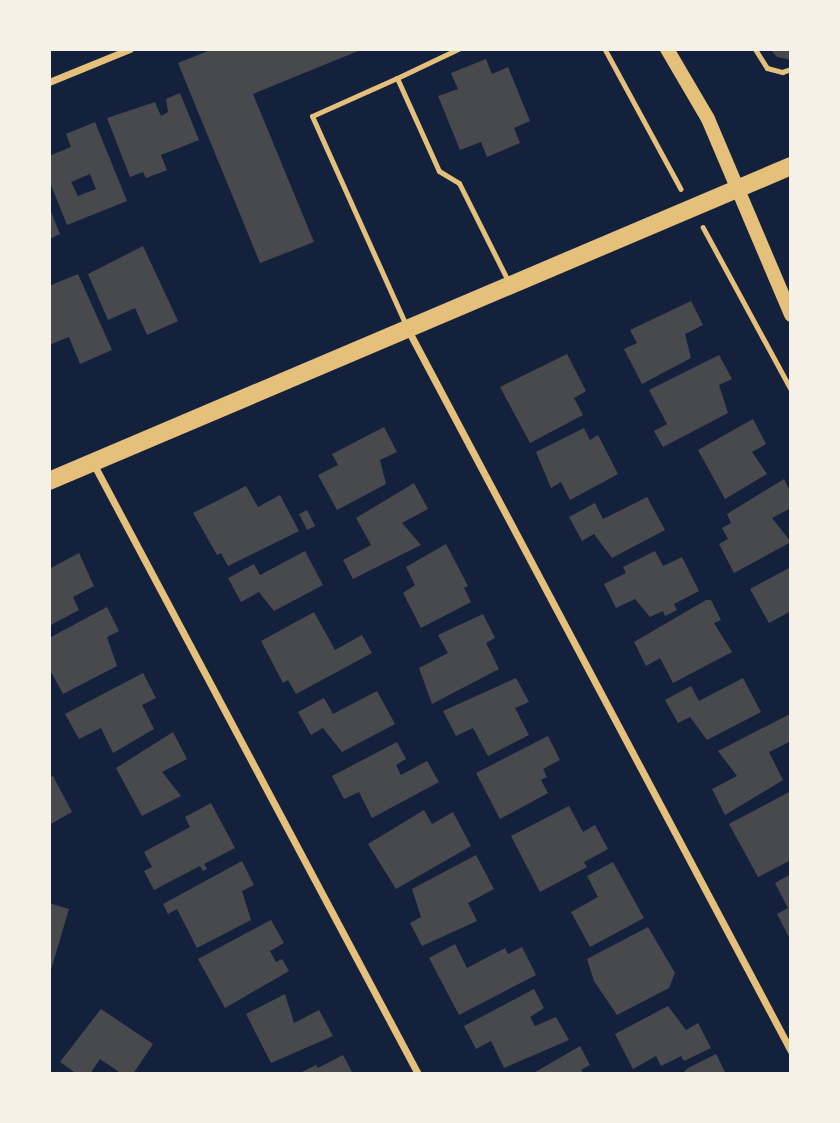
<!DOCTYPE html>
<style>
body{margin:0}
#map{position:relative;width:840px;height:1123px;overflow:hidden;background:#14213d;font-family:Rubik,sans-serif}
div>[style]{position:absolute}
.building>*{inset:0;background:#48494c;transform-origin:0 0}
.path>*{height:4.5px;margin:-2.25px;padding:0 2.25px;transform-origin:2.25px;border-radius:2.25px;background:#e5c07b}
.service>*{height:5px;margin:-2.5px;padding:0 2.5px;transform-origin:2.5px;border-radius:2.5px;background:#e5c07b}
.minor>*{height:7px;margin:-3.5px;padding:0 3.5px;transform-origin:3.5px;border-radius:3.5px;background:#e5c07b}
.secondary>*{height:14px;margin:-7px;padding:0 7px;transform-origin:7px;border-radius:7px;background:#e5c07b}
.primary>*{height:18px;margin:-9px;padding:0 9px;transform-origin:9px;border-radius:9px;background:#e5c07b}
span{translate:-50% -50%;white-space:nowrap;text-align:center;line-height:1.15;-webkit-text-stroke:5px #f6f1e7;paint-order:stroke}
.frame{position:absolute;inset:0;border:51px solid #f6f1e7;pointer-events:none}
</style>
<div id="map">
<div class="building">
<div style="clip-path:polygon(213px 49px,363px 49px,253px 94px,314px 242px,260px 263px,178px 63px)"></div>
<div style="clip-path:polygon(770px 49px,791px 49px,791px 60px,777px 57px)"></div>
<div style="clip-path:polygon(486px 59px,492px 74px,508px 67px,530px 121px,514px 128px,520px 143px,487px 157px,481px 142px,460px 150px,438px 96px,458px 89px,451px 73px)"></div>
<div style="clip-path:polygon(180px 93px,199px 140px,161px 155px,167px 170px,146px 178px,143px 172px,130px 177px,107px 118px,155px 102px,161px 116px,168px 112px,166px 99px)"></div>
<div style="clip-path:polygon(evenodd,95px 122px,127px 201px,67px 225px,49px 180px,49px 156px,71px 147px,66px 134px,95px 122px,90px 174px,96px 189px,78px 196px,71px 182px,90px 174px)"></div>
<div style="clip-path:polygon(49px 207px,60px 234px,49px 239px)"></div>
<div style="clip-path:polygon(143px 246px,178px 321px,147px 335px,135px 308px,108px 320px,88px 274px)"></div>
<div style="clip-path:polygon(78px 274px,112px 350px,80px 364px,69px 337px,49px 345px,49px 286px)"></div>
<div style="clip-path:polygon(691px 301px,703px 325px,685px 334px,691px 358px,642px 384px,624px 349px,637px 343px,630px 330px)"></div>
<div style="clip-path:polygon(567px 354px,586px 391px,574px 398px,583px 415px,530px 443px,500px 387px)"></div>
<div style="clip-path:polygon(719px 355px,732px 379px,719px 385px,728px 413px,663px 447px,654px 431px,667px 424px,649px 390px)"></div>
<div style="clip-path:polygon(753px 419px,766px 444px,752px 452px,767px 474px,725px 499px,698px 450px)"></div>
<div style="clip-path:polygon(384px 427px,397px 452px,380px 460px,386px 484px,337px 510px,318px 475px,338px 465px,332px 454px)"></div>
<div style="clip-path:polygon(584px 428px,590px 440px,598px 435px,618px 474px,570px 500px,561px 482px,551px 488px,536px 452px)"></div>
<div style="clip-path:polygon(784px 479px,791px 493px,791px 508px,772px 518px,791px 542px,734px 573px,719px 544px,728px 539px,722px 528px,731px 523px,727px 514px)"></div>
<div style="clip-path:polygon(414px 483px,428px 509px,402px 523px,421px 545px,353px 579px,343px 560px,371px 545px,356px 518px)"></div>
<div style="clip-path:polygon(246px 486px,258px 507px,280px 495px,299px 531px,228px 566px,221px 553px,217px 555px,193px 513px)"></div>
<div style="clip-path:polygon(647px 497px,665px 530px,612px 558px,594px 534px,582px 541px,569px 517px,595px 503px,603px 519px)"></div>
<div style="left:307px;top:510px;width:18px;height:9px;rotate:63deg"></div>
<div style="clip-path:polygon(446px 544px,468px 586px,464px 588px,471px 602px,421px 628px,403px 593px,415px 585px,406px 567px)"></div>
<div style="clip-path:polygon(305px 551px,323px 585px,274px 611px,259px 592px,241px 602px,228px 578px,254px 564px,260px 575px)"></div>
<div style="clip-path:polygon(655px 551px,663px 566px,682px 557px,699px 591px,674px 604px,677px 610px,665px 616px,663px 611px,650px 617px,635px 599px,616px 608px,604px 584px,626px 573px,623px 567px)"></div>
<div style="clip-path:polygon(79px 553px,94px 586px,73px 597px,79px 610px,49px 626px,49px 569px)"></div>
<div style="clip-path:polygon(791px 567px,791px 611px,769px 623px,750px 589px)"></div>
<div style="clip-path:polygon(706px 600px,711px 600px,721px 620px,714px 623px,732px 652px,673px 683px,660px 658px,646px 666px,634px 642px)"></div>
<div style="clip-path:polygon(107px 607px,119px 631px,107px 637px,117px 666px,63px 694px,49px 668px,49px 638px)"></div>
<div style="clip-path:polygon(314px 612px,335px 650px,362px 635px,372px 653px,296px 694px,288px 680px,283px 683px,261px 641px)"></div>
<div style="clip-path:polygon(483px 614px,495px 638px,486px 643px,499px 669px,432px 704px,419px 668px,448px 653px,438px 635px)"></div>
<div style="clip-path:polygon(143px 673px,156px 698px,142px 705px,154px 729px,113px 753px,101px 728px,79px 739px,65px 714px)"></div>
<div style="clip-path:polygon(516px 678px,529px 702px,515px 708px,529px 735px,488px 756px,473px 728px,456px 736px,443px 711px)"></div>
<div style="clip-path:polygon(743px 678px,761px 712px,707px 740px,690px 717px,678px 723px,665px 700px,691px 686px,699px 701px)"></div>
<div style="clip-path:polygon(377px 691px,395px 724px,342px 752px,323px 728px,311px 735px,298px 712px,324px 698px,333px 714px)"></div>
<div style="clip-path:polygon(790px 714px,791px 741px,769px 752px,783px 780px,725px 815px,712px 789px,737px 776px,718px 751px)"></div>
<div style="clip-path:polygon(173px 732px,187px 759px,162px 772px,181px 796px,142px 816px,116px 768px)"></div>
<div style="clip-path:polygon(548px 736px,560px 760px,543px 769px,547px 777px,541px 780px,548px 793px,500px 819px,476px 773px)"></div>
<div style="clip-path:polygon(397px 742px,406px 759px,396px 765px,401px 775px,427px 761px,439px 782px,372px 818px,359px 792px,344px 799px,332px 776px)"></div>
<div style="clip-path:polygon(53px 776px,72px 812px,49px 825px,49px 778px)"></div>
<div style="clip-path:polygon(791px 791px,791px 860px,758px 877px,729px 824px)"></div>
<div style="clip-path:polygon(211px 803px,235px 848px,204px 864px,207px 869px,203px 871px,200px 866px,154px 890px,144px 871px,152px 867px,144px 852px,190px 827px,185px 817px)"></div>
<div style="clip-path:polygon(569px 806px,583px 832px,595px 825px,608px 849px,584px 862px,587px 867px,540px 892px,511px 836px)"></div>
<div style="clip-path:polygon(424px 810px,432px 824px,453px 812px,471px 846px,396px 889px,368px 844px)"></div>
<div style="clip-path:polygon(476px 855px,494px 889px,468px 903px,477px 921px,422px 946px,410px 923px,421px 917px,412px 889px)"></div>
<div style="clip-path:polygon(242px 861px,254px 885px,242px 891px,251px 920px,197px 948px,177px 909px,168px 914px,163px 904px)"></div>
<div style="clip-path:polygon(613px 862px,644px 918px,590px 947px,571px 912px,598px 897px,587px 876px)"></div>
<div style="clip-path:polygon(791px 874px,791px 941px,777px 914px,788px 908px,775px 883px)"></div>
<div style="clip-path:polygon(49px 903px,69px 909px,50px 973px,49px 973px)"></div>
<div style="clip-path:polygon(271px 920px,284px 943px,270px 951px,276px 962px,282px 959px,289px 971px,225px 1008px,198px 959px)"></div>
<div style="clip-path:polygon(648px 927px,675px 973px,669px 988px,617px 1015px,594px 981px,587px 959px)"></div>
<div style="clip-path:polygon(455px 944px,467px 968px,505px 948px,508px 954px,522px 947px,536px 975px,459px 1015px,429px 958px)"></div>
<div style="clip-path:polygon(534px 989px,544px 1008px,530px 1017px,535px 1026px,556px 1017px,569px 1040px,504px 1068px,491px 1041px,476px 1049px,464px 1026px)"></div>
<div style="clip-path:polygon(285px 994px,294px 1023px,319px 1010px,333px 1036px,271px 1063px,246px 1014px)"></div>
<div style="clip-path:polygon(668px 1006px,686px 1030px,698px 1023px,711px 1048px,684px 1061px,681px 1056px,661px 1066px,656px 1056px,633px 1069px,615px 1034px)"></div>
<div style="clip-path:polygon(101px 1009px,153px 1044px,133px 1074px,122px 1074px,100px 1059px,90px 1074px,77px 1074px,60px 1062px)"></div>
<div style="clip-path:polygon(580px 1046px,590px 1065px,581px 1070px,584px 1074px,532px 1074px)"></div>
<div style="clip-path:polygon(716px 1054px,726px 1074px,682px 1074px,688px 1068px)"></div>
<div style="clip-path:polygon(343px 1055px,353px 1074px,298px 1074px,316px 1065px,318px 1068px)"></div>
</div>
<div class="path">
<div style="left:605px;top:49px;width:159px;rotate:61.5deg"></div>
<div style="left:703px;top:227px;width:184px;rotate:61.5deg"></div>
</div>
<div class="service">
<div style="left:458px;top:49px;width:68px;rotate:154.6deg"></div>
<div style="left:397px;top:78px;width:102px;rotate:65.7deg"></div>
<div style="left:439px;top:171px;width:23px;rotate:31deg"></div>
<div style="left:459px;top:183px;width:112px;rotate:63.4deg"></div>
<div style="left:755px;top:49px;width:22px;rotate:58deg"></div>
<div style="left:767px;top:68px;width:16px;rotate:15deg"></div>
<div style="left:782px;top:72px;width:9px;rotate:-18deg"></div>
<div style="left:397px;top:78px;width:93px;rotate:155.9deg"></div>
<div style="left:312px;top:116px;width:229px;rotate:65.8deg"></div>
</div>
<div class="minor">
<div style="left:49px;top:82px;width:87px;rotate:-22.2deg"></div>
<div style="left:407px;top:328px;width:819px;rotate:62.03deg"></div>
<div style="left:93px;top:463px;width:692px;rotate:61.99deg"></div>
</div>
<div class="secondary">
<div style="left:667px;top:49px;width:81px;rotate:59.6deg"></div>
<div style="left:708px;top:119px;width:213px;rotate:67deg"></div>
</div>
<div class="primary">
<div style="left:49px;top:481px;width:806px;rotate:-23deg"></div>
</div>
<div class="frame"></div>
</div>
